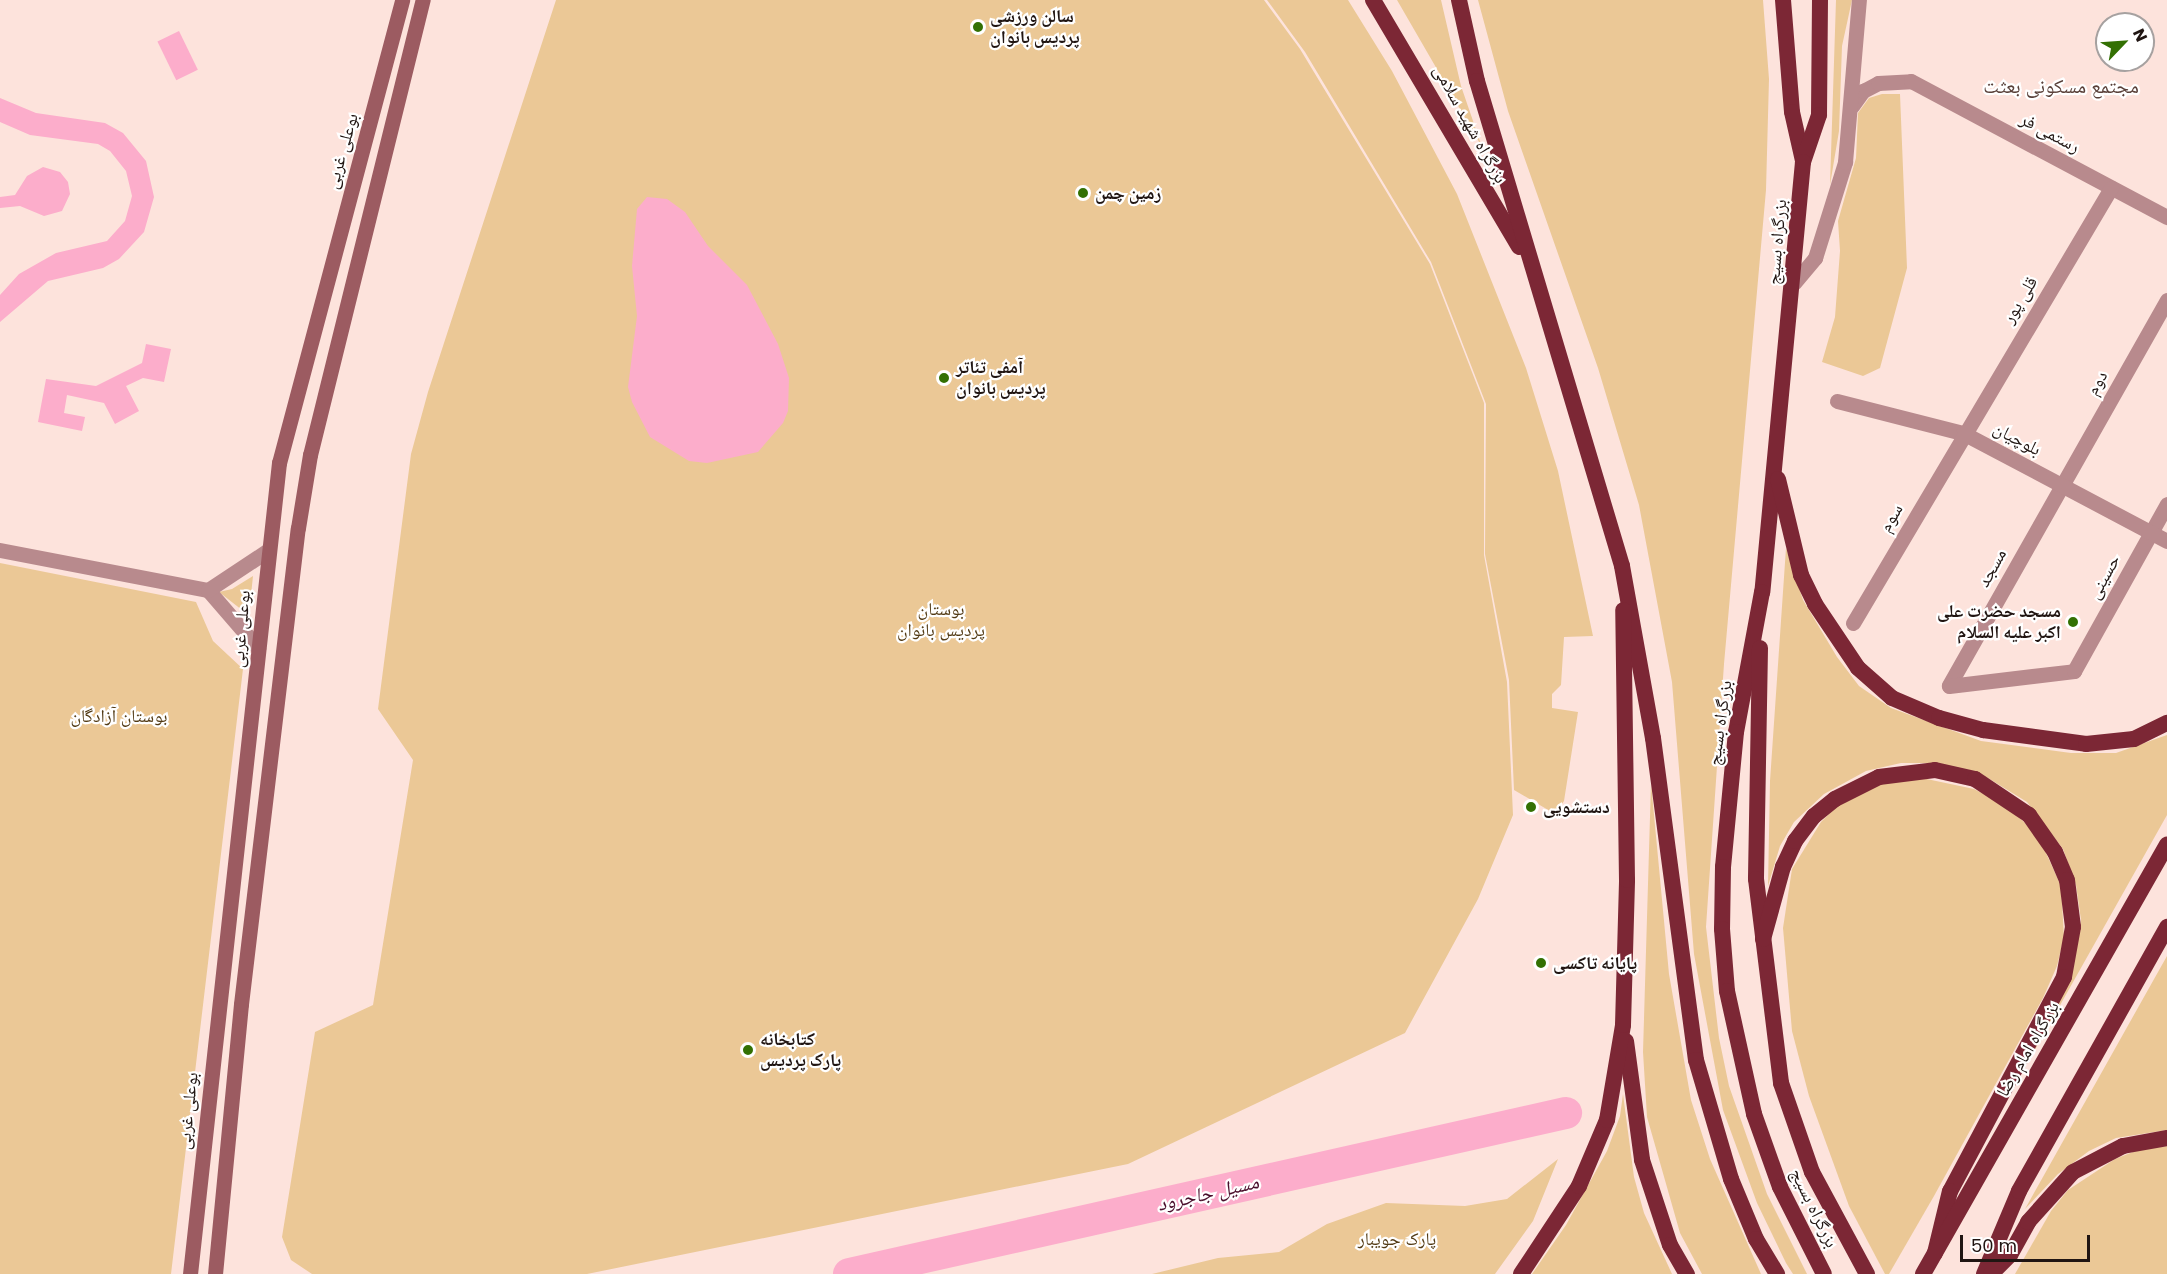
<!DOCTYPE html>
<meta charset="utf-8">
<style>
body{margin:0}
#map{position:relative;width:2167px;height:1274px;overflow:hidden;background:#fde3dc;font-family:Poppins,"Noto Naskh Arabic",sans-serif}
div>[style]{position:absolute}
.green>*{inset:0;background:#ebc896}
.water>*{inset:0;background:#fcadcb;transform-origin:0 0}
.river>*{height:32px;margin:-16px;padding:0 16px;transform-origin:16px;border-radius:16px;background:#fcadcb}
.minor>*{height:15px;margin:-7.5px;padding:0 7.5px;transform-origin:7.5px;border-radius:7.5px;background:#b88a8d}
.secondary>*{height:15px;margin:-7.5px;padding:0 7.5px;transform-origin:7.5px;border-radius:7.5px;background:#9c5b61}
.trunk>*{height:16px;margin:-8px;padding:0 8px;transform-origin:8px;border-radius:8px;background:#7c2735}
.dots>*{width:16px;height:16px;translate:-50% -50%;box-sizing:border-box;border:3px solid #fff;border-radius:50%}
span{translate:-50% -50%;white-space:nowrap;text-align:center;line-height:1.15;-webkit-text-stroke:4.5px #fff;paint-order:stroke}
.poi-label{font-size:18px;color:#201512;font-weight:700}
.left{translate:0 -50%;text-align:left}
.right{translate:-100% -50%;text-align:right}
.street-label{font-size:18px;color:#201512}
.park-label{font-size:18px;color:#523a14}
.neighbourhood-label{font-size:20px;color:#594039}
.water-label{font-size:20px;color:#4a0f2c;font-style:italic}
.north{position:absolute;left:2095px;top:12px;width:60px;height:60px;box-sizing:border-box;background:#fff;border:2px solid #a6a1a0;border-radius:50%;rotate:65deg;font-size:16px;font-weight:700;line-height:24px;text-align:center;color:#201512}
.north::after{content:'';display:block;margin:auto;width:21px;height:27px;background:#337003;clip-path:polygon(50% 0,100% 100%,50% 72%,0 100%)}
.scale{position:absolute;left:1960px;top:1235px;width:130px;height:27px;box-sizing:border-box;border:3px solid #201512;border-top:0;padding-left:8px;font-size:18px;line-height:21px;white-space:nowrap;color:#201512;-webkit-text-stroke:4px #fff;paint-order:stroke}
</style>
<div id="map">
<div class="green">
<div style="clip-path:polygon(556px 0,1264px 0,1300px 49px,1430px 264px,1484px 403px,1484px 555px,1507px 682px,1513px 815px,1478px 899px,1405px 1033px,1128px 1164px,587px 1274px,312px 1274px,291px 1260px,282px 1237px,315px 1032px,373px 1005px,413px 760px,378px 709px,411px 454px,428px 392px)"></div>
<div style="clip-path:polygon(1267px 0,1348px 0,1392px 71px,1457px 194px,1526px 368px,1558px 471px,1593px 636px,1564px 637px,1561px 685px,1552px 694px,1552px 708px,1578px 712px,1564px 801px,1555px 814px,1514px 790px,1509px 680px,1485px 554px,1486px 404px,1431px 262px,1305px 52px)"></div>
<div style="clip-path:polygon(1397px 0,1441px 0,1461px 86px,1482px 147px)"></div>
<div style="clip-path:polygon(1478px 0,1763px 0,1769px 79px,1766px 190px,1724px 664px,1706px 927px,1719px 1038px,1729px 1086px,1767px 1194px,1807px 1274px,1793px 1274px,1786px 1263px,1757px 1203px,1723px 1110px,1694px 954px,1672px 682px,1639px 505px,1598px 368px,1508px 111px)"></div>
<div style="clip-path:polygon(1836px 0,1852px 0,1842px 46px,1839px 131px,1830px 185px)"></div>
<div style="clip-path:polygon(1882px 94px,1900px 94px,1907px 268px,1880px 368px,1863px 376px,1822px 362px,1835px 317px,1840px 251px,1838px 221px,1856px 158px,1858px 113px,1869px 98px)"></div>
<div style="clip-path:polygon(1786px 548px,1803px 600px,1837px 657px,1859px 686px,1891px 708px,1981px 741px,2071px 753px,2116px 753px,2167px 735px,2167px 815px,2023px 1071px,2073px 968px,2081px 920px,2076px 885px,2063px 849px,2027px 802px,1988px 778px,1934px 763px,1901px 763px,1866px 771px,1824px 794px,1794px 822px,1780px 846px,1768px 886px,1770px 781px)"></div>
<div style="clip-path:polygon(0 563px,196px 602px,213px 641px,243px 669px,171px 1274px,0 1274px)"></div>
<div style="clip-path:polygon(253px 576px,248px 623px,242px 610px,219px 592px,232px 589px)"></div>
<div style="clip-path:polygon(1922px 778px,1974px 789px,2007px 806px,2025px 823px,2042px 844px,2061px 886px,2064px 937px,2057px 966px,2043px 998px,1934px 1196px,1889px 1274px,1885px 1274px,1849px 1206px,1809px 1096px,1792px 1031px,1783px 928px,1792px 869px,1821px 822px,1837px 806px,1877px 784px)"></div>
<div style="clip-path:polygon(1651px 783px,1669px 974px,1691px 1100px,1710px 1159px,1761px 1274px,1702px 1274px,1680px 1233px,1647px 1117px,1643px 1052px)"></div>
<div style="clip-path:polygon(2167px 956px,2167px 1130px,2116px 1138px,2089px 1151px,2058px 1174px,2025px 1209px)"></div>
<div style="clip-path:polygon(1623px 1094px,1634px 1177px,1644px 1213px,1672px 1274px,1532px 1274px,1566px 1225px,1607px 1151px,1620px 1116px)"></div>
<div style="clip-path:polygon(2167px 1146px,2167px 1274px,2015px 1274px,2051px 1211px,2068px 1190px,2115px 1159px,2138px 1150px)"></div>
<div style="clip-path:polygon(1558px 1159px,1533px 1221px,1495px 1274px,1152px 1274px,1218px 1258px,1279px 1252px,1327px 1224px,1386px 1203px,1465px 1206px,1507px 1199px)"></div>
</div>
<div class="water">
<div style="left:179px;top:31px;width:43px;height:24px;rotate:64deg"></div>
<div style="clip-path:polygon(0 98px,36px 113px,105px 123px,123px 133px,146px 161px,154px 197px,144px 232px,119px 259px,103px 268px,48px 281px,0 322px,0 295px,19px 274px,56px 253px,107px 241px,125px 221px,132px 196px,126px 171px,110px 151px,98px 144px,30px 135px,0 122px)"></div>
<div style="clip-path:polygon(43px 167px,60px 172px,68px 182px,70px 194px,62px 211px,44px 216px,20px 206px,0 208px,0 197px,15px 195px,27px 176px)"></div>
<div style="clip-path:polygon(647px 197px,667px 199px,685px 212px,708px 246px,747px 285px,778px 344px,789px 378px,788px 411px,783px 423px,758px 452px,707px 463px,689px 461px,650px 437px,632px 402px,628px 387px,637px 316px,632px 266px,637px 209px)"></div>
<div style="clip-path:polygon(146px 344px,171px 349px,164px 382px,143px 378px,126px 386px,139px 411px,115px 424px,104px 403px,67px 395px,64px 413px,85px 417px,82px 431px,38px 422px,46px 379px,96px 386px,142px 363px)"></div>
</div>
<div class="river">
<div style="left:849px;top:1274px;width:735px;rotate:-12.66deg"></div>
</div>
<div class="minor">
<div style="left:1852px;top:106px;width:19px;rotate:-54deg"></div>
<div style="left:1863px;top:91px;width:17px;rotate:-28deg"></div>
<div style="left:1878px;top:83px;width:33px;rotate:-3deg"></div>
<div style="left:1911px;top:81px;width:290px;rotate:28deg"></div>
<div style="left:1794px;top:283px;width:33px;rotate:-50deg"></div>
<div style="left:1815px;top:258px;width:101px;rotate:-72.6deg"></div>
<div style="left:1845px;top:162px;width:163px;rotate:-85.1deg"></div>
<div style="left:2167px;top:300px;width:443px;rotate:119.5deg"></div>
<div style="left:1949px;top:686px;width:126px;rotate:-6.8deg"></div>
<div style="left:2074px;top:671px;width:191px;rotate:-60.9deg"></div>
<div style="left:1837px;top:401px;width:130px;rotate:14.3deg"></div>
<div style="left:1963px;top:433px;width:231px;rotate:27.9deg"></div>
<div style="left:0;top:550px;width:212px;rotate:10.9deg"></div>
<div style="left:208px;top:590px;width:77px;rotate:49.2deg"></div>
<div style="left:208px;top:590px;width:71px;rotate:-33.5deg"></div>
<div style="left:1853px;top:623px;width:506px;rotate:-59.33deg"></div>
</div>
<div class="secondary">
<div style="left:190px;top:1274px;width:816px;rotate:-83.74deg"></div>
<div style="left:279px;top:463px;width:479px;rotate:-75.1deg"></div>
<div style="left:215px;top:1274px;width:271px;rotate:-84.5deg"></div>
<div style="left:241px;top:1004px;width:479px;rotate:-83.2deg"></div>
<div style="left:298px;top:528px;width:74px;rotate:-80.7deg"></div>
<div style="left:310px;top:455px;width:469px;rotate:-76.1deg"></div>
</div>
<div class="trunk">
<div style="left:1373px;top:0;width:287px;rotate:59.4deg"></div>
<div style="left:1459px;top:0;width:83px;rotate:77.5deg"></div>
<div style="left:1477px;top:81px;width:506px;rotate:73.35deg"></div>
<div style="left:1622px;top:566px;width:175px;rotate:79.8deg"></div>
<div style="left:1653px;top:738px;width:325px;rotate:82.4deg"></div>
<div style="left:1696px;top:1060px;width:124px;rotate:73.6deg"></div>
<div style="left:1731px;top:1179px;width:65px;rotate:67.4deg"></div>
<div style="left:1756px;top:1239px;width:41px;rotate:59deg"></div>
<div style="left:1783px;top:0;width:112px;rotate:85.4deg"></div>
<div style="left:1792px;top:112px;width:50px;rotate:77.3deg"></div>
<div style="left:1820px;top:0;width:115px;rotate:90.5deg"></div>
<div style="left:1819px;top:115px;width:50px;rotate:108.8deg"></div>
<div style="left:1803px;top:162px;width:432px;rotate:95.4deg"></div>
<div style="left:1762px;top:592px;width:142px;rotate:100.5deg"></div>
<div style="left:1736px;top:732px;width:136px;rotate:95.5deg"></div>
<div style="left:1723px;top:867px;width:62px;rotate:90.9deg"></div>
<div style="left:1722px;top:929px;width:62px;rotate:85.4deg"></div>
<div style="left:1727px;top:991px;width:126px;rotate:77.6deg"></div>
<div style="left:1754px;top:1114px;width:77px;rotate:70.4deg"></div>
<div style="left:1780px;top:1187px;width:97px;rotate:63.2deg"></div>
<div style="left:1778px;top:479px;width:99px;rotate:76.5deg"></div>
<div style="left:1801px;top:575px;width:32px;rotate:64deg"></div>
<div style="left:1815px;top:604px;width:77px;rotate:56.1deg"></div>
<div style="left:1858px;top:668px;width:45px;rotate:41.4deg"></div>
<div style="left:1892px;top:698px;width:51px;rotate:23.1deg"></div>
<div style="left:1939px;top:718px;width:46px;rotate:15.3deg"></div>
<div style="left:1983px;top:730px;width:104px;rotate:7.7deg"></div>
<div style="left:2086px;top:744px;width:48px;rotate:-5.9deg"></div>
<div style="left:2134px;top:739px;width:37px;rotate:-26deg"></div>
<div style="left:1760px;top:648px;width:231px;rotate:91deg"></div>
<div style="left:1756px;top:879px;width:206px;rotate:83deg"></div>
<div style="left:1781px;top:1083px;width:94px;rotate:70.8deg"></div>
<div style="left:1812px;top:1172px;width:116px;rotate:61.7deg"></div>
<div style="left:1763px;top:939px;width:75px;rotate:-74.5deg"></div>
<div style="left:1783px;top:867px;width:29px;rotate:-65deg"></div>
<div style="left:1795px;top:841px;width:31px;rotate:-53deg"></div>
<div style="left:1814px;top:816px;width:27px;rotate:-39deg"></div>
<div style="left:1835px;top:799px;width:49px;rotate:-26.6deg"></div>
<div style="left:1879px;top:777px;width:56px;rotate:-7.1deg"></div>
<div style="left:1935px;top:770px;width:41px;rotate:12.7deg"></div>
<div style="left:1975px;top:779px;width:65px;rotate:33.7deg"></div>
<div style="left:2029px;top:815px;width:45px;rotate:54.9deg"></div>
<div style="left:2055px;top:852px;width:30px;rotate:67deg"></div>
<div style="left:2067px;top:880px;width:47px;rotate:82.7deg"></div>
<div style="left:2073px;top:927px;width:51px;rotate:100.2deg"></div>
<div style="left:2064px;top:977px;width:242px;rotate:118deg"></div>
<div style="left:1950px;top:1191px;width:64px;rotate:103.6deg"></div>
<div style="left:1626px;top:1041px;width:120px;rotate:82.3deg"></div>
<div style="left:1642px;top:1160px;width:89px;rotate:71.8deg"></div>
<div style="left:1670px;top:1245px;width:34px;rotate:60deg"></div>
<div style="left:1521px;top:1274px;width:105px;rotate:-56.6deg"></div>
<div style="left:1579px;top:1186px;width:72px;rotate:-67deg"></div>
<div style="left:1607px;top:1120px;width:96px;rotate:-80.4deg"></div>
<div style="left:1623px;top:1025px;width:145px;rotate:-88.4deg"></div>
<div style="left:1627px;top:880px;width:270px;rotate:-90.8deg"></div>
<div style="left:1923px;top:1274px;width:494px;rotate:-60.4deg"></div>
<div style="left:1984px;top:1274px;width:90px;rotate:-67.1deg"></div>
<div style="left:2019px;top:1191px;width:303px;rotate:-60.7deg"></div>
<div style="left:1991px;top:1274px;width:27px;rotate:-45deg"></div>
<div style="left:2010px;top:1255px;width:38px;rotate:-61deg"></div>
<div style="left:2028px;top:1222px;width:67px;rotate:-48deg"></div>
<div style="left:2073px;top:1172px;width:56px;rotate:-27.5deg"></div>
<div style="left:2123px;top:1146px;width:45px;rotate:-10.3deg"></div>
</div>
<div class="dots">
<div style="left:978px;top:27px;background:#337003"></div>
<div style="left:1083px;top:193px;background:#337003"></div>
<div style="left:944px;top:378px;background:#337003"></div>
<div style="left:2073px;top:622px;background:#337003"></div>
<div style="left:1531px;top:807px;background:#337003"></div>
<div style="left:1541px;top:963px;background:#337003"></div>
<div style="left:748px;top:1050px;background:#337003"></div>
</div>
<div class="poi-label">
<span class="left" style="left:990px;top:27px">سالن ورزشی<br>پردیس بانوان</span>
<span class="left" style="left:1095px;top:193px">زمین چمن</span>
<span class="left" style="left:956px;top:378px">آمفی تئاتر<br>پردیس بانوان</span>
<span class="right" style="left:2061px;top:622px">مسجد حضرت علی<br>اکبر علیه السلام</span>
<span class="left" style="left:1543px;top:807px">دستشویی</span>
<span class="left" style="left:1553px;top:963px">پایانه تاکسی</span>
<span class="left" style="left:760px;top:1050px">کتابخانه<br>پارک پردیس</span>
</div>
<div class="street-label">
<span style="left:1470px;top:124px;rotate:61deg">بزرگراه شهید سلامی</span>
<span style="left:2050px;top:133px;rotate:28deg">رستمی فر</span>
<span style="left:342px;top:151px;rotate:-74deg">بوعلی غربی</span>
<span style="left:1777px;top:242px;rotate:-85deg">بزرگراه بسیج</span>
<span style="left:2020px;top:300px;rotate:-59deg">قلی پور</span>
<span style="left:2097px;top:383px;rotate:-60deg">دوم</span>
<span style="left:2017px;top:439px;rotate:28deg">بلوچیان</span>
<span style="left:1891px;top:518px;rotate:-60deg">سوم</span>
<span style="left:1992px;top:568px;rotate:-61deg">مسجد</span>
<span style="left:2104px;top:577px;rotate:-61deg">حسینی</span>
<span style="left:241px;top:629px;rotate:-85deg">بوعلی غربی</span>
<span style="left:1720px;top:723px;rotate:-82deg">بزرگراه بسیج</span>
<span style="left:2028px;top:1049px;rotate:-60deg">بزرگراه امام رضا</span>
<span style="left:188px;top:1111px;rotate:-84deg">بوعلی غربی</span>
<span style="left:1814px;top:1208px;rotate:64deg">بزرگراه بسیج</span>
</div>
<div class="park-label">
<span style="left:941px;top:620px">بوستان<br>پردیس بانوان</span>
<span style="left:119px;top:716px">بوستان آزادگان</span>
<span style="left:1397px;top:1239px">پارک جویبار</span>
</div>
<div class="neighbourhood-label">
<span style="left:2061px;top:86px">مجتمع مسکونی بعثت</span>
</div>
<div class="water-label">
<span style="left:1208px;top:1193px;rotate:-13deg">مسیل جاجرود</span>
</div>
<div class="north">N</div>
<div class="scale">50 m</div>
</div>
